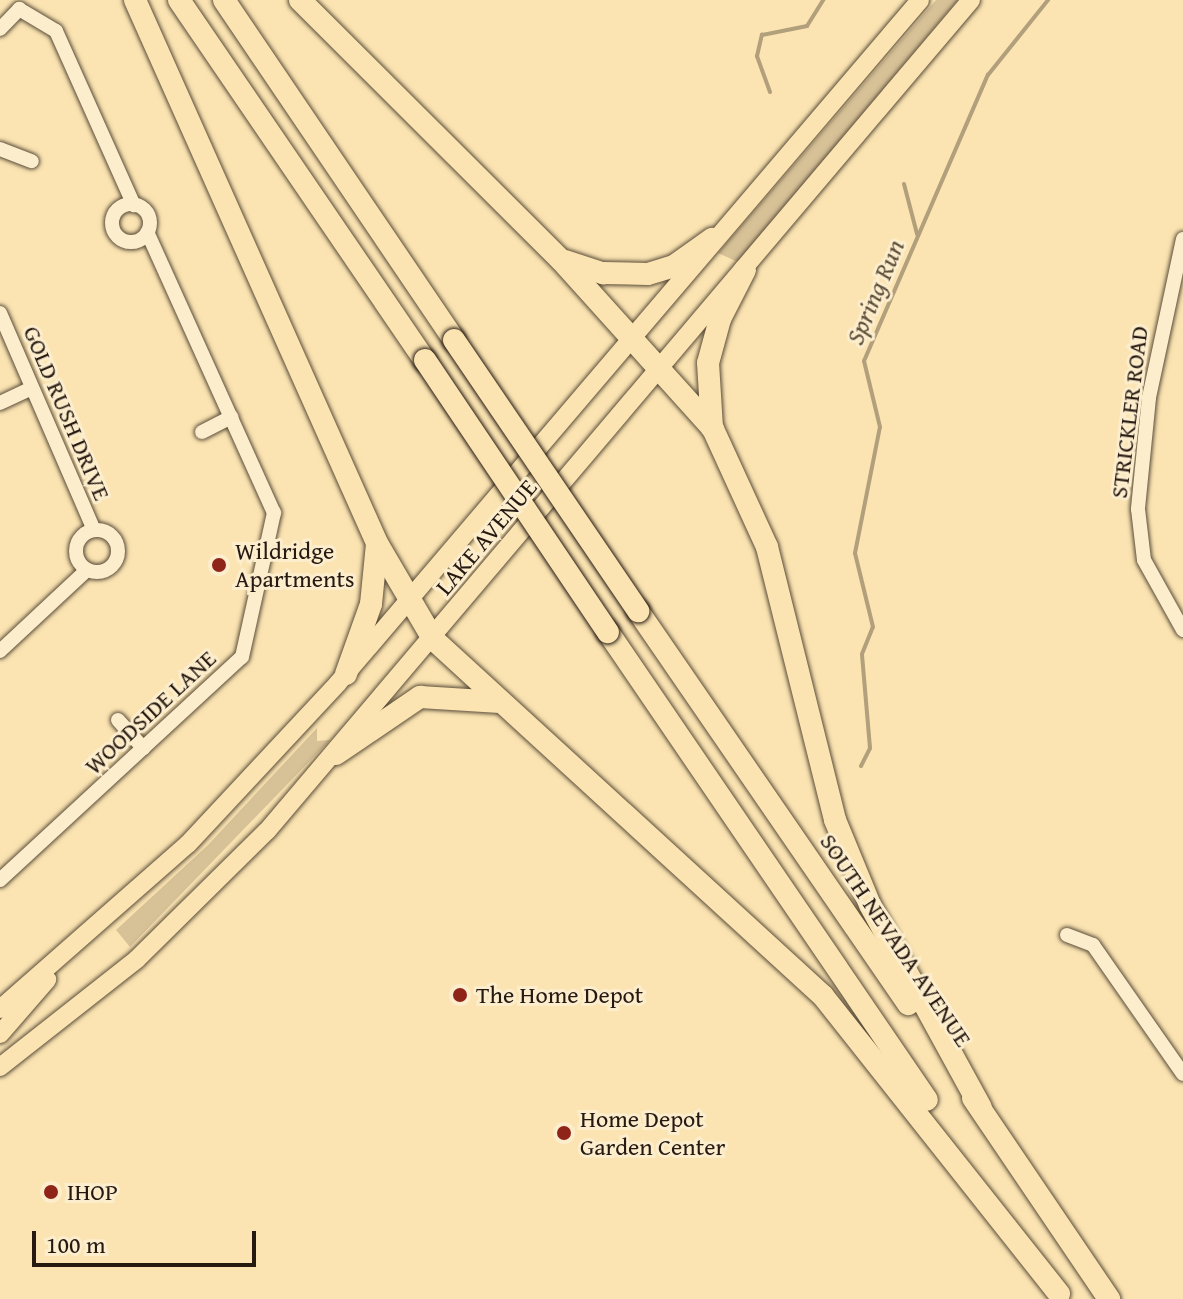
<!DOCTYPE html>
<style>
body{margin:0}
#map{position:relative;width:1183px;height:1299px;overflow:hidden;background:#fbe4b2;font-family:"Gentium Book Plus",serif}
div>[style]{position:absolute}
.green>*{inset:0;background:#d7c197}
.stream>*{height:4px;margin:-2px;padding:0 2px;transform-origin:2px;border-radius:2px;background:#b29f7b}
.roads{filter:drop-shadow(0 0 2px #5a4c39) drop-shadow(0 0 2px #5a4c39)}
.minor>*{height:14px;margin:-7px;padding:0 7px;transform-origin:7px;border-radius:7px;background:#fcedcd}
.minor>.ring{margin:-7px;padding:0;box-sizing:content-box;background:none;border:14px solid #fcedcd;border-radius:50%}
.major>*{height:18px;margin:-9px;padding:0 9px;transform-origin:9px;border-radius:9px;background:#fbe4b2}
.highway>*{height:22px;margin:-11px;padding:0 11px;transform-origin:11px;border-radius:11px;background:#fbe4b2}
.bridges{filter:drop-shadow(0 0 2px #251911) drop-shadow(0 0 2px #251911)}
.highway-bridge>*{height:22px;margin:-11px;padding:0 11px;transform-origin:11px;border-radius:11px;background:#fbe4b2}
.dots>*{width:22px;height:22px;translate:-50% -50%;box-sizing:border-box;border:4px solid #fcedcd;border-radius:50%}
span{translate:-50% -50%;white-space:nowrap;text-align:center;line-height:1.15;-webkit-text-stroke:6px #fcedcd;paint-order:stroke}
.street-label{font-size:24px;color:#251911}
.poi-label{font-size:24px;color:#251911}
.left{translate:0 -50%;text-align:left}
.water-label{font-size:26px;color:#5d4f3b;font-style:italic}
.scale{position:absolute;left:32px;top:1231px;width:224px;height:36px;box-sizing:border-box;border:4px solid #251911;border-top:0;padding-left:10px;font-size:24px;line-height:28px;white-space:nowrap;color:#251911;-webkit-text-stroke:6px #fcedcd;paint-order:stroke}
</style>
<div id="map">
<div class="green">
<div style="clip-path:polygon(936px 0,958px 0,738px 262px,718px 253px)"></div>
<div style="clip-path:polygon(317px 728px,317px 741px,330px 740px,130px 947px,116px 930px,208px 845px)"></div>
</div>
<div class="stream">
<div style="left:770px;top:92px;width:38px;rotate:-110deg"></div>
<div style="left:757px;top:56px;width:22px;rotate:-77deg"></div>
<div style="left:762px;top:35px;width:46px;rotate:-11.3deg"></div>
<div style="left:807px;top:26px;width:31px;rotate:-58deg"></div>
<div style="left:904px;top:184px;width:52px;rotate:75.4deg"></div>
<div style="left:861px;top:766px;width:20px;rotate:-63deg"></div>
<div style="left:870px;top:748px;width:94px;rotate:-94.9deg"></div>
<div style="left:862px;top:654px;width:29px;rotate:-68deg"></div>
<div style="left:873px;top:627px;width:76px;rotate:-103.7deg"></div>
<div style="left:855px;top:553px;width:128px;rotate:-78.8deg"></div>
<div style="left:880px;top:427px;width:68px;rotate:-103.6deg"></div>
<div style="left:864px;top:361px;width:312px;rotate:-66.6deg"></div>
<div style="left:988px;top:75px;width:96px;rotate:-51.3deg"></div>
</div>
<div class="roads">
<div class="minor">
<div style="left:0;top:29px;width:28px;rotate:-46deg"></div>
<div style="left:19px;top:9px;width:43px;rotate:30.7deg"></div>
<div style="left:56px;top:31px;width:191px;rotate:65.9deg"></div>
<div style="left:0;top:149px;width:34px;rotate:21deg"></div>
<div class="ring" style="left:112px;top:204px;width:24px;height:24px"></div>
<div style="left:1183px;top:239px;width:163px;rotate:102.1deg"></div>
<div style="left:1149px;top:398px;width:112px;rotate:95.7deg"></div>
<div style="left:1138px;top:509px;width:51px;rotate:83.3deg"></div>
<div style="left:1144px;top:560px;width:80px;rotate:60.9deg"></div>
<div style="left:0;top:313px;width:236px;rotate:66.6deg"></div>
<div style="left:0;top:403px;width:35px;rotate:-25deg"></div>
<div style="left:202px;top:432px;width:33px;rotate:-27deg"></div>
<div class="ring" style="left:76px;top:530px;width:28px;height:28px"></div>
<div style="left:0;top:651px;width:119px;rotate:-43deg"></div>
<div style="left:118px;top:720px;width:38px;rotate:48deg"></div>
<div style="left:0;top:880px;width:329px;rotate:-42.7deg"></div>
<div style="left:242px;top:657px;width:148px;rotate:-77.5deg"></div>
<div style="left:274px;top:513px;width:308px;rotate:-114.3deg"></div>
<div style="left:1067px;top:935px;width:28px;rotate:21deg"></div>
<div style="left:1093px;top:945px;width:157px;rotate:55.1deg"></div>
</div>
<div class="major">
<div style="left:0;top:1009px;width:250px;rotate:-41.3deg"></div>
<div style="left:188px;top:844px;width:220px;rotate:-47deg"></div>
<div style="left:338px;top:683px;width:897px;rotate:-49.56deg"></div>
<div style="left:0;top:1034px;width:72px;rotate:-49deg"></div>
<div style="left:0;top:1067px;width:174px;rotate:-38.2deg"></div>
<div style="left:137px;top:959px;width:182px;rotate:-44.6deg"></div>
<div style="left:267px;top:831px;width:1089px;rotate:-49.73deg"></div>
</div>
<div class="highway">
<div style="left:135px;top:0;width:594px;rotate:65.98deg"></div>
<div style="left:377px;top:543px;width:111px;rotate:59.7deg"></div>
<div style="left:433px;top:639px;width:529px;rotate:42.47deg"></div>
<div style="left:823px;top:996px;width:380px;rotate:51.6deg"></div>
<div style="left:179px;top:0;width:436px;rotate:55.7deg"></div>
<div style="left:224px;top:0;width:410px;rotate:55.9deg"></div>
<div style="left:300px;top:0;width:368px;rotate:44.9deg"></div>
<div style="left:561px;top:260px;width:227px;rotate:48deg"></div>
<div style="left:713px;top:429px;width:130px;rotate:65.4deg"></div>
<div style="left:767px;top:547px;width:281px;rotate:76deg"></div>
<div style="left:835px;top:820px;width:92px;rotate:67.6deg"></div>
<div style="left:870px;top:905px;width:231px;rotate:61.3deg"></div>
<div style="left:565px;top:261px;width:40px;rotate:18deg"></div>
<div style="left:603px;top:273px;width:45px;rotate:1.3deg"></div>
<div style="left:648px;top:274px;width:27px;rotate:-17deg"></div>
<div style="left:674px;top:266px;width:47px;rotate:-35.4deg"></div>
<div style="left:712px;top:428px;width:65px;rotate:-93.5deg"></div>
<div style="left:708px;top:363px;width:46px;rotate:-74.7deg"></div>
<div style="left:720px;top:319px;width:55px;rotate:-63deg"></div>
<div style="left:638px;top:611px;width:477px;rotate:55.5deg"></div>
<div style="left:608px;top:632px;width:566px;rotate:55.72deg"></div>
<div style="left:346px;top:674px;width:74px;rotate:-70.3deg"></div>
<div style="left:371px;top:604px;width:60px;rotate:-84.3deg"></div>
<div style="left:336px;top:754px;width:102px;rotate:-34.2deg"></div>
<div style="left:420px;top:697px;width:80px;rotate:3.6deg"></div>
<div style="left:973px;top:1098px;width:243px;rotate:55.9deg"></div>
</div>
</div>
<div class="bridges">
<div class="highway-bridge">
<div style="left:454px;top:340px;width:328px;rotate:55.8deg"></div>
<div style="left:425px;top:360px;width:328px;rotate:56.1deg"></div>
</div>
</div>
<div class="dots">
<div style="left:219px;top:565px;background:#8f2418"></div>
<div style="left:460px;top:995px;background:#8f2418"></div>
<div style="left:564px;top:1133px;background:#8f2418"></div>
<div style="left:51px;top:1192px;background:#8f2418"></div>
</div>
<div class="street-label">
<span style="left:1129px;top:412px;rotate:-83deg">STRICKLER ROAD</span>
<span style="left:67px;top:413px;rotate:67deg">GOLD RUSH DRIVE</span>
<span style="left:486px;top:537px;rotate:-50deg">LAKE AVENUE</span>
<span style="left:150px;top:712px;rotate:-43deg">WOODSIDE LANE</span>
<span style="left:896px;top:940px;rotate:56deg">SOUTH NEVADA AVENUE</span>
</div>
<div class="poi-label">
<span class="left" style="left:235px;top:565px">Wildridge<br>Apartments</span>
<span class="left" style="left:476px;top:995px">The Home Depot</span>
<span class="left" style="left:580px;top:1133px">Home Depot<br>Garden Center</span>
<span class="left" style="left:67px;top:1192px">IHOP</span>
</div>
<div class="water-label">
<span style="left:875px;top:292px;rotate:-67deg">Spring Run</span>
</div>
<div class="scale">100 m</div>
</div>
